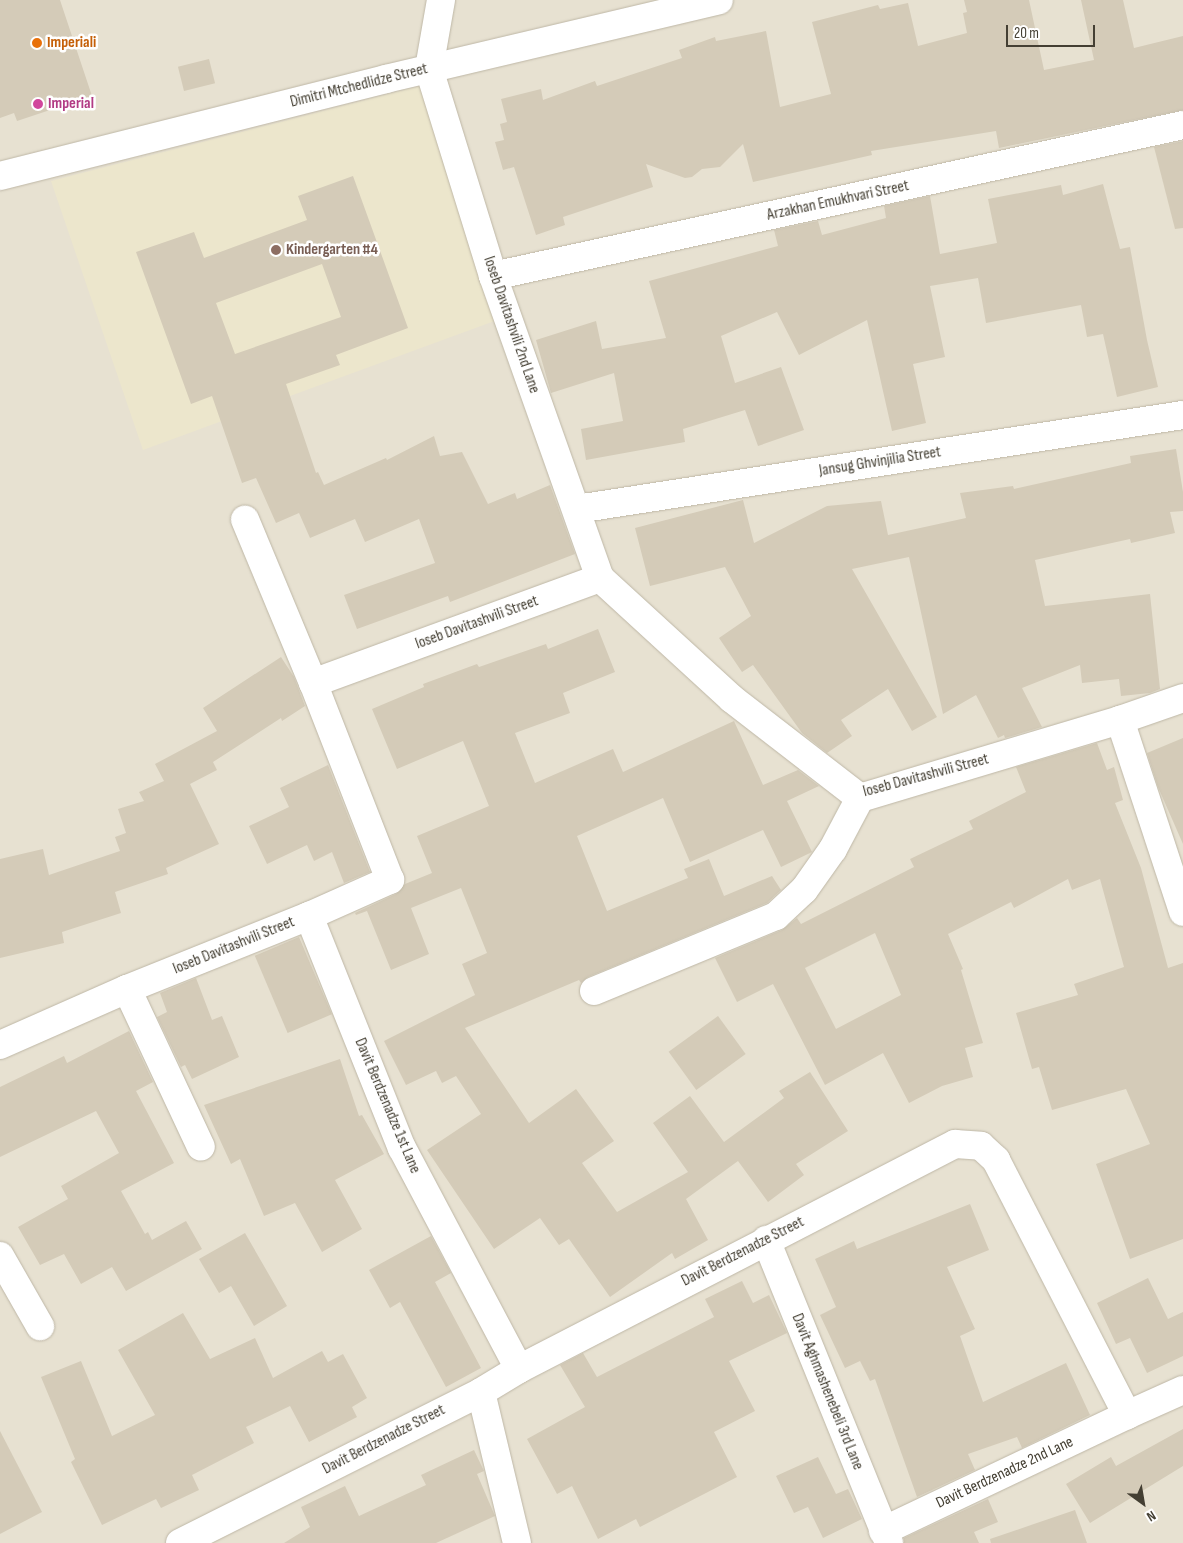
<!DOCTYPE html>
<style>
body{margin:0}
#map{position:relative;width:1183px;height:1543px;overflow:hidden;background:#f2efe3;font-family:"Sofia Sans Condensed",sans-serif}
div>[style]{position:absolute}
.residential>*{inset:0;background:#e7e1d1;transform-origin:0 0}
.education>*{inset:0;background:#ece6cc}
.building>*{inset:0;background:#d4cbb8;transform-origin:0 0}
.roads{filter:drop-shadow(0 0 1px #beb7a6) drop-shadow(0 0 1px #beb7a6)}
.minor>*{height:28px;margin:-14px;padding:0 14px;transform-origin:14px;border-radius:14px;background:#fff}
.dots>*{width:14px;height:14px;translate:-50% -50%;box-sizing:border-box;border:2px solid #fff;border-radius:50%}
span{translate:-50% -50%;white-space:nowrap;text-align:center;line-height:1.15;-webkit-text-stroke:5px #fff;paint-order:stroke}
.food-label{font-size:16px;color:#c56008;font-weight:700}
.left{translate:0 -50%;text-align:left}
.street-label{font-size:16px;color:#443f33}
.hotel-label{font-size:16px;color:#b23c85;font-weight:700}
.education-label{font-size:16px;color:#785e54;font-weight:700}
.north{position:absolute;left:1118px;top:1478px;width:50px;height:50px;-webkit-text-stroke:4px #fff;paint-order:stroke;rotate:148deg;font-size:14px;font-weight:700;line-height:20px;text-align:center;color:#443f33}
.north::after{content:'';display:block;margin:auto;width:18px;height:22px;background:#443f33;clip-path:polygon(50% 0,100% 100%,50% 72%,0 100%)}
.scale{position:absolute;left:1006px;top:25px;width:89px;height:22px;box-sizing:border-box;border:2px solid #443f33;border-top:0;padding-left:6px;font-size:15px;line-height:18px;white-space:nowrap;color:#443f33;-webkit-text-stroke:4px #fff;paint-order:stroke}
</style>
<div id="map">
<div class="residential">
<div style="left:0;top:0;width:1183px;height:1543px"></div>
</div>
<div class="education">
<div style="clip-path:polygon(424px 85px,500px 319px,143px 450px,51px 181px)"></div>
</div>
<div class="building">
<div style="clip-path:polygon(0 0,60px 0,92px 96px,17px 121px,14px 113px,0 118px)"></div>
<div style="clip-path:polygon(964px 0,1029px 0,1044px 70px,1094px 60px,1081px 0,1123px 0,1134px 48px,1183px 36px,1183px 110px,999px 148px,996px 131px,871px 151px,872px 155px,753px 182px,743px 144px,720px 167px,702px 169px,692px 177px,685px 178px,646px 164px,653px 187px,563px 217px,565px 225px,536px 235px,514px 167px,503px 170px,495px 142px,504px 140px,500px 124px,507px 122px,501px 99px,541px 89px,543px 100px,595px 81px,597px 86px,682px 58px,679px 50px,715px 37px,716px 41px,766px 31px,780px 107px,831px 94px,812px 22px,878px 5px,880px 9px,908px 3px,918px 46px,967px 33px,963px 13px,967px 12px)"></div>
<div style="left:209px;top:59px;width:25px;height:32px;rotate:76deg"></div>
<div style="clip-path:polygon(1183px 141px,1183px 228px,1175px 229px,1154px 147px)"></div>
<div style="clip-path:polygon(evenodd,353px 176px,408px 328px,336px 355px,340px 365px,286px 384px,316px 473px,318px 472px,324px 485px,386px 458px,387px 460px,434px 436px,440px 456px,462px 452px,488px 504px,515px 493px,517px 499px,550px 485px,575px 554px,450px 602px,448px 596px,357px 629px,344px 595px,435px 563px,419px 519px,365px 542px,355px 519px,310px 538px,299px 513px,276px 523px,256px 478px,242px 483px,212px 396px,191px 404px,136px 252px,194px 232px,204px 258px,307px 220px,298px 196px,353px 176px,322px 264px,341px 317px,235px 354px,216px 303px,322px 264px)"></div>
<div style="clip-path:polygon(1103px 184px,1120px 249px,1130px 247px,1147px 340px,1158px 387px,1117px 397px,1103px 334px,1087px 337px,1081px 305px,986px 323px,978px 278px,930px 286px,945px 357px,913px 364px,926px 423px,892px 431px,867px 320px,799px 355px,777px 312px,721px 336px,735px 383px,781px 367px,804px 430px,758px 446px,745px 410px,683px 429px,685px 442px,586px 460px,581px 429px,623px 421px,614px 373px,551px 393px,536px 340px,596px 321px,602px 349px,666px 338px,649px 281px,778px 246px,774px 230px,818px 221px,822px 235px,886px 218px,884px 206px,930px 196px,940px 254px,997px 243px,988px 199px,1061px 185px,1063px 195px)"></div>
<div style="clip-path:polygon(1176px 449px,1183px 492px,1183px 511px,1170px 512px,1175px 533px,1131px 543px,1130px 539px,1035px 560px,1045px 606px,1150px 594px,1160px 689px,1150px 693px,1121px 696px,1119px 679px,1082px 683px,1080px 665px,1022px 688px,1042px 727px,1005px 738px,1004px 735px,998px 738px,976px 695px,943px 714px,909px 557px,852px 569px,937px 717px,912px 731px,888px 689px,841px 720px,852px 736px,827px 753px,802px 733px,753px 665px,742px 672px,719px 638px,751px 616px,725px 567px,650px 586px,635px 528px,743px 500px,754px 543px,827px 506px,881px 501px,888px 535px,966px 518px,960px 493px,1013px 486px,1014px 489px,1131px 463px,1130px 456px)"></div>
<div style="clip-path:polygon(598px 629px,615px 672px,563px 693px,570px 713px,515px 733px,535px 783px,613px 749px,623px 772px,734px 721px,763px 785px,798px 770px,819px 786px,787px 801px,812px 852px,781px 867px,763px 830px,690px 862px,663px 798px,577px 836px,607px 911px,688px 878px,684px 869px,709px 859px,724px 896px,772px 876px,781px 890px,767px 903px,588px 977px,581px 983px,579px 980px,465px 1028px,529px 1123px,576px 1089px,614px 1141px,582px 1163px,617px 1212px,688px 1172px,653px 1123px,690px 1096px,724px 1142px,784px 1098px,779px 1091px,810px 1072px,848px 1131px,796px 1164px,804px 1175px,768px 1202px,738px 1161px,686px 1199px,708px 1240px,675px 1259px,672px 1253px,610px 1297px,569px 1239px,559px 1245px,540px 1218px,494px 1249px,427px 1150px,481px 1114px,456px 1076px,442px 1083px,436px 1071px,406px 1085px,384px 1041px,475px 995px,462px 964px,487px 953px,461px 888px,411px 908px,429px 954px,391px 970px,367px 911px,356px 915px,355px 913px,396px 894px,405px 884px,432px 873px,417px 836px,489px 806px,463px 741px,397px 769px,372px 709px,424px 687px,423px 684px,477px 664px,479px 667px,546px 644px,548px 649px)"></div>
<div style="clip-path:polygon(281px 657px,294px 677px,305px 706px,282px 721px,281px 718px,213px 762px,217px 770px,190px 784px,219px 844px,166px 868px,168px 874px,115px 892px,121px 913px,62px 932px,64px 943px,0 958px,0 859px,43px 849px,49px 875px,120px 851px,115px 837px,126px 833px,118px 809px,144px 801px,139px 792px,164px 781px,155px 764px,217px 731px,203px 708px)"></div>
<div style="clip-path:polygon(1183px 738px,1183px 844px,1158px 787px,1147px 753px)"></div>
<div style="clip-path:polygon(evenodd,1097px 743px,1107px 770px,1114px 767px,1123px 800px,1115px 803px,1141px 868px,1168px 968px,1183px 963px,1183px 1239px,1130px 1259px,1096px 1164px,1150px 1144px,1126px 1089px,1052px 1110px,1039px 1067px,1032px 1069px,1016px 1013px,1078px 995px,1074px 984px,1124px 967px,1100px 879px,1072px 890px,1068px 879px,1014px 908px,1011px 902px,948px 934px,963px 969px,961px 970px,983px 1043px,965px 1048px,973px 1077px,942px 1086px,909px 1103px,883px 1053px,825px 1085px,773px 984px,737px 1002px,715px 958px,782px 930px,797px 918px,801px 924px,914px 867px,910px 859px,973px 829px,969px 821px,1026px 792px,1016px 767px,1097px 743px,875px 933px,901px 995px,836px 1029px,805px 968px,875px 933px)"></div>
<div style="clip-path:polygon(328px 765px,370px 872px,344px 883px,332px 852px,314px 861px,307px 845px,267px 864px,249px 826px,289px 807px,280px 788px)"></div>
<div style="left:299px;top:937px;width:84px;height:48px;rotate:67deg"></div>
<div style="clip-path:polygon(196px 978px,212px 1020px,222px 1016px,239px 1057px,192px 1079px,185px 1065px,181px 1067px,157px 1017px,167px 1012px,160px 993px)"></div>
<div style="left:718px;top:1016px;width:47px;height:61px;rotate:54deg"></div>
<div style="clip-path:polygon(129px 1031px,153px 1082px,136px 1091px,174px 1163px,121px 1191px,145px 1234px,148px 1232px,152px 1240px,186px 1221px,202px 1249px,126px 1291px,112px 1267px,81px 1284px,64px 1254px,40px 1265px,18px 1227px,68px 1199px,61px 1186px,119px 1153px,96px 1111px,0 1157px,0 1087px,64px 1056px,67px 1063px)"></div>
<div style="clip-path:polygon(340px 1059px,359px 1116px,362px 1115px,384px 1154px,335px 1180px,362px 1229px,322px 1252px,295px 1203px,264px 1216px,240px 1159px,231px 1164px,204px 1105px)"></div>
<div style="clip-path:polygon(970px 1204px,989px 1250px,947px 1267px,975px 1329px,960px 1336px,983px 1402px,1066px 1363px,1090px 1415px,1022px 1448px,1017px 1437px,968px 1454px,975px 1470px,917px 1497px,875px 1379px,870px 1381px,860px 1361px,845px 1368px,820px 1315px,836px 1307px,815px 1259px,854px 1241px,857px 1249px)"></div>
<div style="clip-path:polygon(245px 1233px,287px 1306px,254px 1326px,231px 1286px,219px 1293px,199px 1259px)"></div>
<div style="clip-path:polygon(431px 1236px,451px 1273px,435px 1282px,481px 1368px,446px 1387px,400px 1302px,390px 1308px,369px 1270px)"></div>
<div style="clip-path:polygon(1148px 1278px,1168px 1319px,1183px 1312px,1183px 1356px,1147px 1373px,1130px 1338px,1116px 1344px,1097px 1303px)"></div>
<div style="clip-path:polygon(742px 1281px,753px 1303px,769px 1295px,787px 1333px,729px 1361px,755px 1411px,714px 1432px,737px 1477px,640px 1527px,636px 1519px,598px 1539px,572px 1486px,557px 1494px,527px 1439px,585px 1407px,560px 1365px,583px 1353px,597px 1377px,714px 1317px,705px 1299px)"></div>
<div style="clip-path:polygon(183px 1313px,210px 1359px,255px 1338px,273px 1378px,322px 1351px,328px 1362px,343px 1354px,367px 1398px,352px 1407px,357px 1417px,309px 1442px,290px 1406px,246px 1427px,254px 1443px,192px 1475px,199px 1490px,161px 1508px,156px 1499px,102px 1525px,71px 1462px,75px 1459px,41px 1377px,81px 1361px,112px 1436px,155px 1415px,118px 1350px)"></div>
<div style="clip-path:polygon(1183px 1429px,1183px 1466px,1090px 1523px,1066px 1484px,1111px 1457px,1116px 1466px)"></div>
<div style="clip-path:polygon(0 1431px,42px 1512px,0 1534px)"></div>
<div style="clip-path:polygon(474px 1450px,484px 1471px,477px 1474px,495px 1516px,436px 1543px,284px 1543px,310px 1527px,301px 1507px,345px 1486px,359px 1516px,426px 1485px,421px 1475px)"></div>
<div style="clip-path:polygon(818px 1457px,836px 1494px,848px 1489px,862px 1519px,823px 1538px,808px 1507px,794px 1513px,776px 1476px)"></div>
<div style="clip-path:polygon(988px 1499px,998px 1522px,974px 1532px,979px 1543px,904px 1543px,904px 1538px)"></div>
<div style="clip-path:polygon(1075px 1510px,1087px 1543px,991px 1543px,990px 1539px)"></div>
</div>
<div class="roads">
<div class="minor">
<div style="left:441px;top:0;width:70px;rotate:99.9deg"></div>
<div style="left:429px;top:69px;width:217px;rotate:72.8deg"></div>
<div style="left:493px;top:276px;width:320px;rotate:70.5deg"></div>
<div style="left:0;top:176px;width:398px;rotate:-14.1deg"></div>
<div style="left:386px;top:79px;width:342px;rotate:-13.3deg"></div>
<div style="left:493px;top:276px;width:706px;rotate:-12.34deg"></div>
<div style="left:577px;top:509px;width:613px;rotate:-8.82deg"></div>
<div style="left:313px;top:683px;width:306px;rotate:-20.1deg"></div>
<div style="left:600px;top:578px;width:179px;rotate:42.5deg"></div>
<div style="left:732px;top:699px;width:162px;rotate:37.7deg"></div>
<div style="left:1120px;top:720px;width:202px;rotate:71.8deg"></div>
<div style="left:860px;top:798px;width:271px;rotate:-16.7deg"></div>
<div style="left:1120px;top:720px;width:67px;rotate:-19.2deg"></div>
<div style="left:309px;top:916px;width:250px;rotate:68.2deg"></div>
<div style="left:402px;top:1148px;width:250px;rotate:62.1deg"></div>
<div style="left:127px;top:989px;width:174px;rotate:64.9deg"></div>
<div style="left:594px;top:991px;width:197px;rotate:-22.4deg"></div>
<div style="left:776px;top:916px;width:38px;rotate:-43deg"></div>
<div style="left:804px;top:890px;width:50px;rotate:-54.7deg"></div>
<div style="left:833px;top:849px;width:58px;rotate:-62.1deg"></div>
<div style="left:0;top:1045px;width:139px;rotate:-23.8deg"></div>
<div style="left:127px;top:989px;width:196px;rotate:-21.9deg"></div>
<div style="left:309px;top:916px;width:89px;rotate:-24deg"></div>
<div style="left:390px;top:880px;width:212px;rotate:-111.3deg"></div>
<div style="left:313px;top:683px;width:177px;rotate:-112.6deg"></div>
<div style="left:766px;top:1240px;width:327px;rotate:67.9deg"></div>
<div style="left:0;top:1256px;width:81px;rotate:60.3deg"></div>
<div style="left:481px;top:1392px;width:155px;rotate:76.6deg"></div>
<div style="left:883px;top:1531px;width:270px;rotate:-25.4deg"></div>
<div style="left:180px;top:1543px;width:337px;rotate:-26.6deg"></div>
<div style="left:481px;top:1392px;width:44px;rotate:-31.2deg"></div>
<div style="left:519px;top:1369px;width:491px;rotate:-27.3deg"></div>
<div style="left:955px;top:1144px;width:26px;rotate:4deg"></div>
<div style="left:981px;top:1146px;width:21px;rotate:43deg"></div>
<div style="left:996px;top:1160px;width:287px;rotate:62.8deg"></div>
<div style="left:1127px;top:1415px;width:61px;rotate:-24.1deg"></div>
</div>
</div>
<div class="dots">
<div style="left:37px;top:43px;background:#e8710a"></div>
<div style="left:38px;top:104px;background:#d1479c"></div>
<div style="left:276px;top:250px;background:#8d6e63"></div>
</div>
<div class="food-label">
<span class="left" style="left:47px;top:43px">Imperiali</span>
</div>
<div class="street-label">
<span style="left:359px;top:86px;rotate:-14deg">Dimitri Mtchedlidze Street</span>
<span style="left:838px;top:201px;rotate:-12deg">Arzakhan Emukhvari Street</span>
<span style="left:511px;top:325px;rotate:71deg">Ioseb Davitashvili 2nd Lane</span>
<span style="left:880px;top:462px;rotate:-9deg">Jansug Ghvinjilia Street</span>
<span style="left:477px;top:623px;rotate:-20deg">Ioseb Davitashvili Street</span>
<span style="left:926px;top:776px;rotate:-15deg">Ioseb Davitashvili Street</span>
<span style="left:234px;top:946px;rotate:-22deg">Ioseb Davitashvili Street</span>
<span style="left:387px;top:1106px;rotate:67deg">Davit Berdzenadze 1st Lane</span>
<span style="left:743px;top:1252px;rotate:-27deg">Davit Berdzenadze Street</span>
<span style="left:827px;top:1392px;rotate:68deg">Davit Aghmashenebeli 3rd Lane</span>
<span style="left:384px;top:1440px;rotate:-27deg">Davit Berdzenadze Street</span>
<span style="left:1005px;top:1473px;rotate:-25deg">Davit Berdzenadze 2nd Lane</span>
</div>
<div class="hotel-label">
<span class="left" style="left:48px;top:104px">Imperial</span>
</div>
<div class="education-label">
<span class="left" style="left:286px;top:250px">Kindergarten #4</span>
</div>
<div class="north">N</div>
<div class="scale">20 m</div>
</div>
